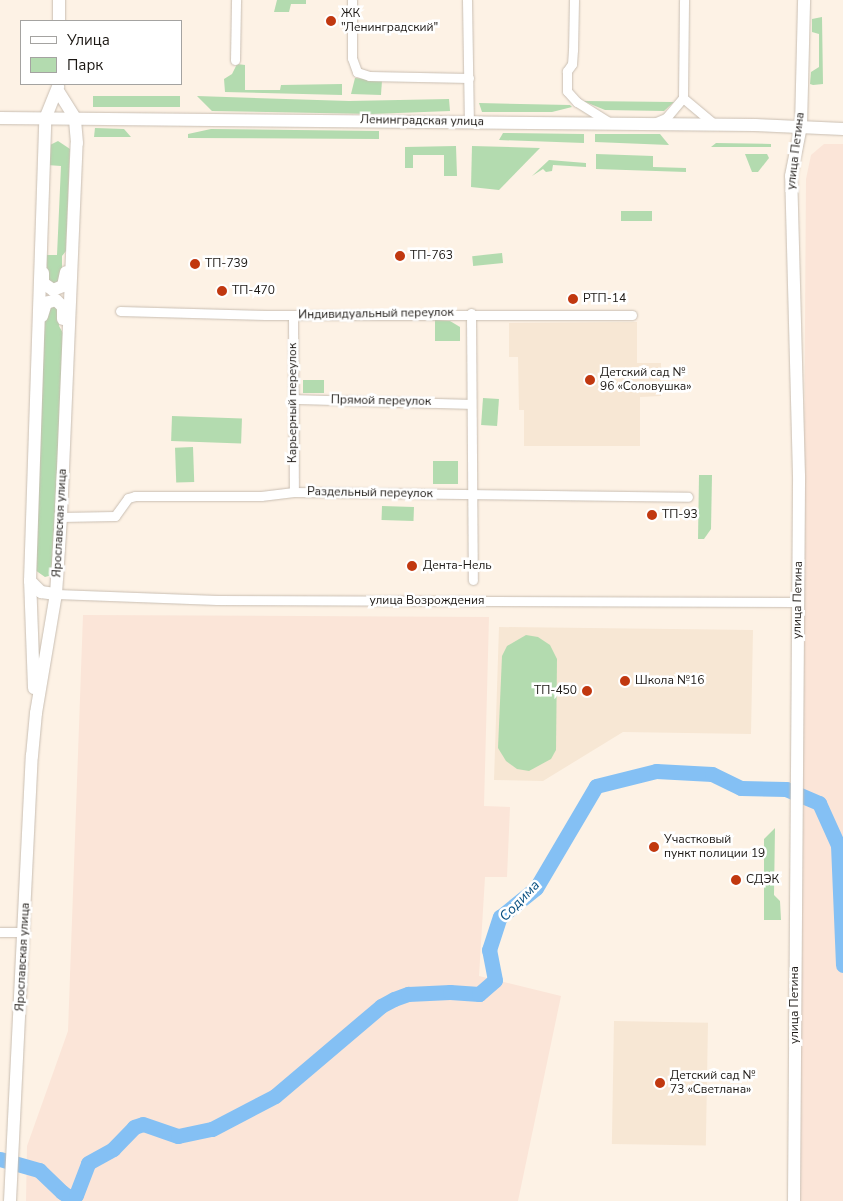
<!DOCTYPE html>
<meta charset="utf-8">
<style>
body{margin:0}
#map{position:relative;width:843px;height:1201px;overflow:hidden;background:#fdf2e5;font-family:"Nunito Sans",sans-serif}
div>[style]{position:absolute}
.built>*{inset:0;background:#f7e7d4;transform-origin:0 0}
.industrial>*{inset:0;background:#fbe5d8}
.green>*{inset:0;background:#b3dbaf;transform-origin:0 0}
.river>*{height:15px;margin:-7.5px;padding:0 7.5px;transform-origin:7.5px;border-radius:7.5px;background:#84c0f4}
.roads{filter:drop-shadow(0 0 1px #c9beb2) drop-shadow(0 0 1px #c9beb2)}
.street>*{height:9px;margin:-4.5px;padding:0 4.5px;transform-origin:4.5px;border-radius:4.5px;background:#fff}
.secondary>*{height:12px;margin:-6px;padding:0 6px;transform-origin:6px;border-radius:6px;background:#fff}
.dots>*{width:14px;height:14px;translate:-50% -50%;box-sizing:border-box;border:2px solid #fff;border-radius:50%}
span{translate:-50% -50%;white-space:nowrap;text-align:center;line-height:1.15;-webkit-text-stroke:5px #fff;paint-order:stroke}
.poi-label{font-size:12px;color:#1c1814}
.left{translate:0 -50%;text-align:left}
.right{translate:-100% -50%;text-align:right}
.street-label{font-size:12px;color:#1c1814}
.water-label{font-size:14px;color:#0a5080;font-style:italic}
.legend{position:absolute;left:20px;top:20px;width:162px;height:65px;box-sizing:border-box;background:#fff;border:1px solid #a4a3a1;margin:0;padding:6px 9px;list-style:none;font-size:15px;color:#1c1814}
.legend li{display:flex;align-items:center;gap:10px;height:25px}
.legend b{width:25px;border:1px solid #a4a3a1}
</style>
<div id="map">
<div class="built">
<div style="clip-path:polygon(637px 322px,637px 363px,661px 363px,661px 396px,640px 397px,640px 446px,524px 446px,524px 410px,519px 410px,518px 357px,509px 357px,509px 323px)"></div>
<div style="clip-path:polygon(499px 627px,753px 630px,751px 734px,623px 732px,543px 781px,494px 780px)"></div>
<div style="left:614px;top:1021px;width:94px;height:123px;rotate:1deg"></div>
</div>
<div class="industrial">
<div style="clip-path:polygon(824px 144px,843px 144px,843px 1201px,799px 1201px,806px 179px,811px 155px)"></div>
<div style="clip-path:polygon(83px 615px,489px 617px,484px 806px,510px 807px,507px 877px,485px 877px,479px 976px,561px 996px,518px 1201px,26px 1201px,27px 1146px,68px 1031px)"></div>
</div>
<div class="green">
<div style="clip-path:polygon(277px 0,306px 0,306px 4px,291px 4px,289px 12px,274px 12px)"></div>
<div style="clip-path:polygon(822px 17px,823px 84px,813px 85px,810px 84px,811px 72px,819px 67px,819px 34px,812px 32px,812px 19px)"></div>
<div style="clip-path:polygon(237px 64px,245px 65px,245px 90px,280px 90px,281px 85px,342px 84px,342px 95px,225px 92px,224px 79px,232px 74px)"></div>
<div style="clip-path:polygon(355px 78px,382px 80px,381px 95px,351px 94px)"></div>
<div style="left:93px;top:96px;width:87px;height:11px"></div>
<div style="clip-path:polygon(197px 96px,349px 101px,449px 99px,450px 111px,372px 114px,212px 111px)"></div>
<div style="clip-path:polygon(583px 101px,674px 102px,664px 111px,605px 110px)"></div>
<div style="clip-path:polygon(479px 103px,570px 105px,572px 107px,552px 112px,482px 112px)"></div>
<div style="clip-path:polygon(95px 128px,124px 129px,131px 137px,94px 137px)"></div>
<div style="clip-path:polygon(211px 129px,379px 131px,379px 139px,188px 138px,188px 134px)"></div>
<div style="clip-path:polygon(503px 133px,584px 134px,584px 143px,499px 140px)"></div>
<div style="clip-path:polygon(595px 134px,660px 134px,669px 145px,595px 142px)"></div>
<div style="clip-path:polygon(58px 141px,70px 149px,66px 251px,62px 256px,62px 279px,56px 285px,47px 280px,47px 266px,44px 264px,45px 255px,57px 255px,61px 166px,47px 165px,50px 145px)"></div>
<div style="clip-path:polygon(716px 143px,771px 144px,771px 147px,711px 147px)"></div>
<div style="clip-path:polygon(456px 146px,457px 176px,444px 176px,444px 155px,413px 155px,413px 168px,405px 168px,405px 147px)"></div>
<div style="clip-path:polygon(472px 146px,540px 148px,499px 190px,471px 187px)"></div>
<div style="clip-path:polygon(596px 154px,653px 156px,653px 167px,686px 168px,686px 172px,596px 169px)"></div>
<div style="clip-path:polygon(745px 154px,767px 154px,769px 158px,758px 172px,752px 172px)"></div>
<div style="clip-path:polygon(549px 160px,586px 163px,586px 167px,553px 165px,552px 171px,546px 172px,543px 169px,532px 176px)"></div>
<div style="left:621px;top:211px;width:31px;height:10px"></div>
<div style="left:502px;top:253px;width:10px;height:30px;rotate:84deg"></div>
<div style="clip-path:polygon(51px 304px,60px 309px,59px 326px,64px 335px,52px 575px,45px 577px,35px 570px,45px 310px)"></div>
<div style="clip-path:polygon(435px 320px,450px 321px,460px 327px,460px 341px,435px 341px)"></div>
<div style="left:303px;top:380px;width:21px;height:13px"></div>
<div style="left:483px;top:398px;width:16px;height:27px;rotate:4deg"></div>
<div style="left:172px;top:416px;width:70px;height:25px;rotate:2deg"></div>
<div style="left:193px;top:447px;width:35px;height:18px;rotate:88deg"></div>
<div style="left:433px;top:461px;width:25px;height:23px"></div>
<div style="clip-path:polygon(699px 475px,712px 475px,711px 529px,704px 539px,698px 539px)"></div>
<div style="left:382px;top:506px;width:32px;height:14px;rotate:2deg"></div>
<div style="clip-path:polygon(526px 635px,538px 637px,550px 645px,557px 659px,556px 750px,551px 759px,529px 771px,517px 769px,506px 761px,498px 748px,502px 656px,507px 646px)"></div>
<div style="clip-path:polygon(775px 828px,774px 895px,780px 901px,781px 920px,764px 920px,764px 839px)"></div>
</div>
<div class="river">
<div style="left:0;top:1159px;width:41px;rotate:15.8deg"></div>
<div style="left:39px;top:1170px;width:32px;rotate:44deg"></div>
<div style="left:62px;top:1192px;width:9px;rotate:36deg"></div>
<div style="left:69px;top:1197px;width:7px;rotate:-16deg"></div>
<div style="left:76px;top:1195px;width:34px;rotate:-69deg"></div>
<div style="left:88px;top:1163px;width:29px;rotate:-29deg"></div>
<div style="left:113px;top:1149px;width:30px;rotate:-46deg"></div>
<div style="left:134px;top:1127px;width:9px;rotate:-18deg"></div>
<div style="left:143px;top:1124px;width:37px;rotate:19deg"></div>
<div style="left:178px;top:1136px;width:35px;rotate:-12deg"></div>
<div style="left:212px;top:1129px;width:71px;rotate:-27.6deg"></div>
<div style="left:275px;top:1096px;width:139px;rotate:-40.3deg"></div>
<div style="left:381px;top:1006px;width:15px;rotate:-28deg"></div>
<div style="left:394px;top:999px;width:15px;rotate:-20deg"></div>
<div style="left:408px;top:994px;width:42px;rotate:-2.7deg"></div>
<div style="left:450px;top:992px;width:29px;rotate:4deg"></div>
<div style="left:479px;top:994px;width:21px;rotate:-41deg"></div>
<div style="left:495px;top:980px;width:31px;rotate:-101deg"></div>
<div style="left:489px;top:950px;width:35px;rotate:-72deg"></div>
<div style="left:500px;top:917px;width:46px;rotate:-38.9deg"></div>
<div style="left:536px;top:888px;width:118px;rotate:-59.5deg"></div>
<div style="left:596px;top:786px;width:62px;rotate:-14deg"></div>
<div style="left:656px;top:771px;width:56px;rotate:3.1deg"></div>
<div style="left:712px;top:774px;width:32px;rotate:26deg"></div>
<div style="left:741px;top:788px;width:45px;rotate:1.3deg"></div>
<div style="left:786px;top:789px;width:36px;rotate:23deg"></div>
<div style="left:819px;top:803px;width:46px;rotate:65.7deg"></div>
<div style="left:838px;top:845px;width:120px;rotate:87.6deg"></div>
</div>
<div class="roads">
<div class="street">
<div style="left:352px;top:0;width:58px;rotate:90deg"></div>
<div style="left:352px;top:58px;width:15px;rotate:70deg"></div>
<div style="left:357px;top:72px;width:13px;rotate:18deg"></div>
<div style="left:369px;top:76px;width:100px;rotate:1.1deg"></div>
<div style="left:467px;top:0;width:122px;rotate:89.1deg"></div>
<div style="left:574px;top:0;width:50px;rotate:91.1deg"></div>
<div style="left:573px;top:50px;width:14px;rotate:94deg"></div>
<div style="left:572px;top:64px;width:9px;rotate:126deg"></div>
<div style="left:567px;top:71px;width:20px;rotate:90deg"></div>
<div style="left:567px;top:91px;width:15px;rotate:48deg"></div>
<div style="left:577px;top:102px;width:40px;rotate:32deg"></div>
<div style="left:235px;top:60px;width:60px;rotate:-89deg"></div>
<div style="left:683px;top:98px;width:39px;rotate:40deg"></div>
<div style="left:654px;top:123px;width:13px;rotate:-23deg"></div>
<div style="left:666px;top:118px;width:26px;rotate:-50deg"></div>
<div style="left:683px;top:98px;width:98px;rotate:-89.4deg"></div>
<div style="left:120px;top:311px;width:145px;rotate:1.6deg"></div>
<div style="left:265px;top:315px;width:367px"></div>
<div style="left:471px;top:313px;width:267px;rotate:89.6deg"></div>
<div style="left:293px;top:315px;width:177px;rotate:89.7deg"></div>
<div style="left:294px;top:399px;width:175px;rotate:1.6deg"></div>
<div style="left:61px;top:517px;width:54px;rotate:-1.1deg"></div>
<div style="left:115px;top:516px;width:22px;rotate:-54deg"></div>
<div style="left:128px;top:498px;width:7px;rotate:-16deg"></div>
<div style="left:135px;top:496px;width:126px"></div>
<div style="left:261px;top:496px;width:33px;rotate:-7deg"></div>
<div style="left:294px;top:492px;width:394px;rotate:0.7deg"></div>
<div style="left:56px;top:594px;width:161px;rotate:2.1deg"></div>
<div style="left:217px;top:600px;width:581px;rotate:0.2deg"></div>
<div style="left:0;top:932px;width:25px"></div>
</div>
<div class="secondary">
<div style="left:59px;top:21px;width:21px;rotate:-90deg"></div>
<div style="left:0;top:118px;width:755px;rotate:0.53deg"></div>
<div style="left:755px;top:125px;width:88px;rotate:2.6deg"></div>
<div style="left:43px;top:273px;width:10px;rotate:90deg"></div>
<div style="left:43px;top:283px;width:12px;rotate:35deg"></div>
<div style="left:53px;top:290px;width:11px;rotate:-22deg"></div>
<div style="left:63px;top:286px;width:14px;rotate:-78deg"></div>
<div style="left:42px;top:316px;width:14px;rotate:-73deg"></div>
<div style="left:46px;top:303px;width:10px;rotate:-17deg"></div>
<div style="left:56px;top:300px;width:10px;rotate:45deg"></div>
<div style="left:63px;top:307px;width:12px;rotate:90deg"></div>
<div style="left:30px;top:581px;width:16px;rotate:45deg"></div>
<div style="left:41px;top:592px;width:15px;rotate:8deg"></div>
<div style="left:34px;top:688px;width:107px;rotate:-92.1deg"></div>
<div style="left:30px;top:581px;width:462px;rotate:-88.1deg"></div>
<div style="left:45px;top:119px;width:35px;rotate:-68deg"></div>
<div style="left:10px;top:1201px;width:446px;rotate:-87.2deg"></div>
<div style="left:32px;top:756px;width:43px;rotate:-84.7deg"></div>
<div style="left:36px;top:713px;width:121px;rotate:-80.5deg"></div>
<div style="left:56px;top:594px;width:77px;rotate:-86.3deg"></div>
<div style="left:61px;top:517px;width:374px;rotate:-87.6deg"></div>
<div style="left:77px;top:143px;width:25px;rotate:-95deg"></div>
<div style="left:75px;top:118px;width:32px;rotate:-122deg"></div>
<div style="left:794px;top:1201px;width:725px;rotate:-89.6deg"></div>
<div style="left:799px;top:476px;width:300px;rotate:-91.5deg"></div>
<div style="left:791px;top:176px;width:51px;rotate:-78.7deg"></div>
<div style="left:801px;top:126px;width:126px;rotate:-88.6deg"></div>
</div>
</div>
<div class="dots">
<div style="left:331px;top:21px;background:#c1380f"></div>
<div style="left:400px;top:256px;background:#c1380f"></div>
<div style="left:195px;top:264px;background:#c1380f"></div>
<div style="left:222px;top:291px;background:#c1380f"></div>
<div style="left:573px;top:299px;background:#c1380f"></div>
<div style="left:590px;top:380px;background:#c1380f"></div>
<div style="left:652px;top:515px;background:#c1380f"></div>
<div style="left:412px;top:566px;background:#c1380f"></div>
<div style="left:625px;top:681px;background:#c1380f"></div>
<div style="left:587px;top:691px;background:#c1380f"></div>
<div style="left:654px;top:847px;background:#c1380f"></div>
<div style="left:736px;top:880px;background:#c1380f"></div>
<div style="left:660px;top:1083px;background:#c1380f"></div>
</div>
<div class="poi-label">
<span class="left" style="left:341px;top:21px">ЖК<br>"Ленинградский"</span>
<span class="left" style="left:410px;top:256px">ТП-763</span>
<span class="left" style="left:205px;top:264px">ТП-739</span>
<span class="left" style="left:232px;top:291px">ТП-470</span>
<span class="left" style="left:583px;top:299px">РТП-14</span>
<span class="left" style="left:600px;top:380px">Детский сад №<br>96 «Соловушка»</span>
<span class="left" style="left:662px;top:515px">ТП-93</span>
<span class="left" style="left:423px;top:566px">Дента-Нель</span>
<span class="left" style="left:635px;top:681px">Школа №16</span>
<span class="right" style="left:577px;top:691px">ТП-450</span>
<span class="left" style="left:664px;top:847px">Участковый<br>пункт полиции 19</span>
<span class="left" style="left:746px;top:880px">СДЭК</span>
<span class="left" style="left:670px;top:1083px">Детский сад №<br>73 «Светлана»</span>
</div>
<div class="street-label">
<span style="left:422px;top:121px;rotate:1deg">Ленинградская улица</span>
<span style="left:796px;top:151px;rotate:-83deg">улица Петина</span>
<span style="left:376px;top:314px;rotate:-1deg">Индивидуальный переулок</span>
<span style="left:381px;top:401px;rotate:1deg">Прямой переулок</span>
<span style="left:293px;top:403px;rotate:-90deg">Карьерный переулок</span>
<span style="left:370px;top:493px;rotate:1deg">Раздельный переулок</span>
<span style="left:60px;top:523px;rotate:-87deg">Ярославская улица</span>
<span style="left:798px;top:600px;rotate:-89deg">улица Петина</span>
<span style="left:427px;top:601px">улица Возрождения</span>
<span style="left:23px;top:957px;rotate:-87deg">Ярославская улица</span>
<span style="left:795px;top:1005px;rotate:-90deg">улица Петина</span>
</div>
<div class="water-label">
<span style="left:520px;top:901px;rotate:-46deg">Содима</span>
</div>
<ul class="legend">
<li><b style="height:6px;background:#fff"></b>Улица</li>
<li><b style="height:14px;background:#b3dbaf"></b>Парк</li>
</ul>
</div>
